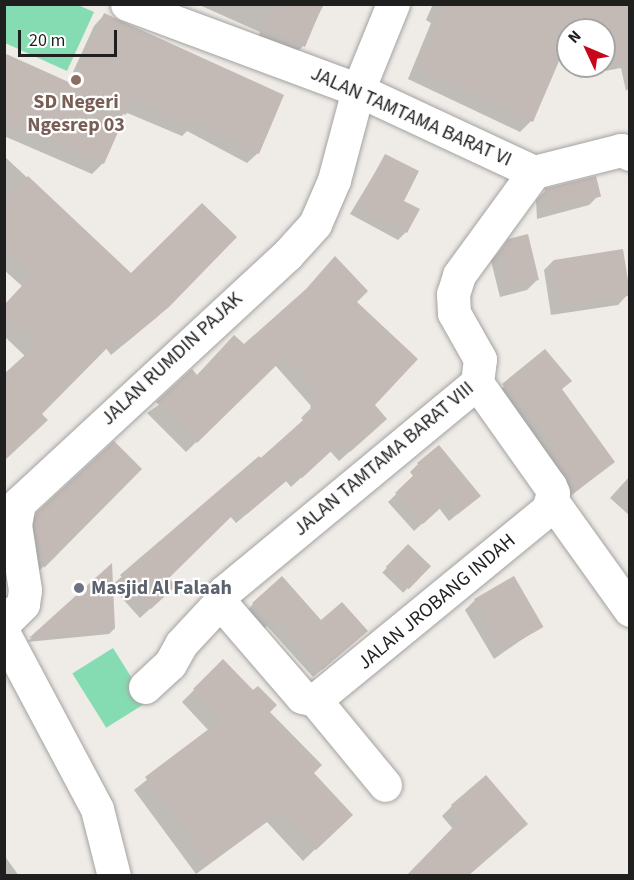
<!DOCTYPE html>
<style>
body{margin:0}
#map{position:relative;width:634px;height:880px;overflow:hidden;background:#efebe6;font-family:"Source Sans 3",sans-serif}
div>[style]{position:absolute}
.pitch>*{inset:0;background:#86dcb2;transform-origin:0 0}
.shadow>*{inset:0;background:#0003;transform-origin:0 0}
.building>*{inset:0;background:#c4bab5;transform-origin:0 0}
.roads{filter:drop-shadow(0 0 2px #a3a3a3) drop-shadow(0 0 2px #a3a3a3)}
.minor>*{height:33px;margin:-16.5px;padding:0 16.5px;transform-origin:16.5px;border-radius:16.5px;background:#fff}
.dots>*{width:16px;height:16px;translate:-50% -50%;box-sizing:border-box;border:3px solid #fff;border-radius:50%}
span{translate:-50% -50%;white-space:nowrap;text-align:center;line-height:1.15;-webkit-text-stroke:4.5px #fff;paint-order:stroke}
.education-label{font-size:20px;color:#785e54;font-weight:700}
.street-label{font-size:20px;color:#1f1f1f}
.worship-label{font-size:20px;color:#5b616d;font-weight:700}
.left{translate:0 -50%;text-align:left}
.frame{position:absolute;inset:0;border:6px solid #1f1f1f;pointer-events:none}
.north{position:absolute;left:556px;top:18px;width:60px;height:60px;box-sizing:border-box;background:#fff;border:2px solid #a5a5a5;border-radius:50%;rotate:314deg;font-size:16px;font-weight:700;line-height:24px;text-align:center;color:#1f1f1f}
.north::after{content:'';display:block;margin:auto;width:21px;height:27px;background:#c7071a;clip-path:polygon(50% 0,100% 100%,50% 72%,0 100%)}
.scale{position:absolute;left:18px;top:30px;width:99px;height:27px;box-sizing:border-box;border:3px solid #1f1f1f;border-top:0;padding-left:8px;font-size:18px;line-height:21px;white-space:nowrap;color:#1f1f1f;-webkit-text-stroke:4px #fff;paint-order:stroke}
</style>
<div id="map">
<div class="pitch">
<div style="clip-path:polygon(5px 4px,78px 5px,94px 12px,67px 71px,5px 43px)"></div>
<div style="left:113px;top:648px;width:64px;height:48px;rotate:58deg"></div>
</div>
<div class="shadow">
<div style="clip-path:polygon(197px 4px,324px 4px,303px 46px,293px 56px,257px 40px,260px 32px)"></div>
<div style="clip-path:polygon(433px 4px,630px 4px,630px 87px,626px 91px,621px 68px,605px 71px,594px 66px,604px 66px,604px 30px,568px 30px,568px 53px,562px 50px,531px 121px,520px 132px,408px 79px,431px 23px,426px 20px)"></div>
<div style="clip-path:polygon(104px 15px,258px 153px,247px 163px,187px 131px,182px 136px,125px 112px,118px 121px,103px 163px,92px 174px,4px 136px,4px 54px,68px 83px,94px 26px)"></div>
<div style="clip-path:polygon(4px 156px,131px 275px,235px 237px,157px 317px,111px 355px,105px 347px,40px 414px,35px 431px,25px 356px,4px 336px,4px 306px,23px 287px,4px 270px)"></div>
<div style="clip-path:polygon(385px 156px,402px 201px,406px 232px,398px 240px,350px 214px)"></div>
<div style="clip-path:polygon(546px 190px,599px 195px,589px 205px,537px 219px,536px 200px)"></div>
<div style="clip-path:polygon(509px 240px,537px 280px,527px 290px,500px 297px,491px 261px)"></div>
<div style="clip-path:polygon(554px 260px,628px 294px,618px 305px,551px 315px,544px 270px)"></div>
<div style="clip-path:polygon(355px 302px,375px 429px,339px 461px,330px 451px,291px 487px,286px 481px,236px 523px,230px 516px,167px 578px,164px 596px,140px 618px,112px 587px,114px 629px,109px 634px,27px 642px,111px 566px,112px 585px,304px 421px,301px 418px,312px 407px,275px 365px,186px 452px,147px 413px,244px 346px)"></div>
<div style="clip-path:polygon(545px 351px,560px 390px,613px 462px,567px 499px,493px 396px)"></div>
<div style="clip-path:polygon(418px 464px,470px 504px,449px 521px,439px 508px,414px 531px,388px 502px,414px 477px,410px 472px)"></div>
<div style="clip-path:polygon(140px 469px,37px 573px,30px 521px,37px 514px)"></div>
<div style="clip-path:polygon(630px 476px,630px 516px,610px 498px)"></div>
<div style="left:408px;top:546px;width:29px;height:37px;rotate:44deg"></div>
<div style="clip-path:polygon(475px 600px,541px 626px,494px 659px,465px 610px)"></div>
<div style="clip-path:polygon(253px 604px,321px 622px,358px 639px,313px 677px,267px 626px,262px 631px,245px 613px)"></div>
<div style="clip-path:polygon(223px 661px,253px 693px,312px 773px,339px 826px,303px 861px,267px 822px,196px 874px,134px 790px,209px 731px,182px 702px)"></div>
<div style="clip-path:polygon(452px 806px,526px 824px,453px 829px,442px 816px)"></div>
<div style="clip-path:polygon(4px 855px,19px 876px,4px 876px)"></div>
</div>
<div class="building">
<div style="clip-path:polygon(277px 4px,323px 4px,305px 47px,266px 29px)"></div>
<div style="clip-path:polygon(444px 4px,630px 4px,630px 67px,604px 55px,604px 30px,568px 30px,568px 40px,533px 122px,418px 68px)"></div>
<div style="clip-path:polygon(104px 13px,284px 95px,259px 154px,198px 121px,194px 127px,132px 100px,126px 115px,105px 106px,122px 123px,104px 164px,4px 121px,4px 53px,73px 84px)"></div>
<div style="clip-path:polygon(385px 154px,419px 171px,404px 201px,420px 209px,407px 233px,357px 206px)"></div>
<div style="clip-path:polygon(28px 176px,131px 273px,202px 203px,237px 237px,169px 307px,123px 345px,117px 338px,42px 414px,48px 420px,4px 461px,4px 374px,36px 345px,4px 315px,4px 305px,32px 275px,4px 249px,4px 201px)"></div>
<div style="left:596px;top:176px;width:21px;height:53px;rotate:76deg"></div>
<div style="clip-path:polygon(528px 234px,539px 280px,510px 287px,501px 250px,508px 239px)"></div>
<div style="left:623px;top:249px;width:47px;height:70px;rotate:81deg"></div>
<div style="clip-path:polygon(335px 256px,368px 291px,357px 302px,418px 359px,375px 405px,387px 419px,350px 452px,341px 442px,302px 478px,297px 472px,247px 514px,241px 507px,169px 578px,176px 586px,151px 609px,120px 575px,259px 456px,261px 458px,313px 411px,310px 407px,322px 397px,286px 356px,197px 443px,156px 402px,192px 369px,197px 375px,234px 335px,244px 344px,306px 289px)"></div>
<div style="clip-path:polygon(545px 349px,572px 381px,562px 389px,615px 462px,578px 490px,549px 451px,555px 447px,502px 384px)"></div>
<div style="clip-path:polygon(114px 441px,142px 469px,44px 568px,42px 541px,37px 542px,34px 525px,36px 513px)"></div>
<div style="clip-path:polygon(439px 445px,481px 496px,458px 514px,448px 501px,423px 524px,395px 493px,421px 468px,417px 463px)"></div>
<div style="left:408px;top:544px;width:32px;height:32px;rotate:44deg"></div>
<div style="clip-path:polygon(112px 563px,115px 629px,29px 638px)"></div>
<div style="clip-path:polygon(282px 576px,321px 620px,342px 602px,368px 631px,322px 670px,276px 619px,271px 624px,252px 603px)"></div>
<div style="left:514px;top:576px;width:59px;height:46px;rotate:60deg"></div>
<div style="clip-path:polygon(223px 659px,253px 690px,258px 686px,277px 705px,270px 712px,322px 765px,314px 773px,353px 815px,316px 850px,279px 811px,209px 863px,145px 777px,222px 719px,193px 689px)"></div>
<div style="clip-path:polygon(486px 775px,528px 824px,468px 876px,406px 876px,462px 818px,451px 805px)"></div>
</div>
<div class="roads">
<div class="minor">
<div style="left:127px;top:4px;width:246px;rotate:20.4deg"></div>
<div style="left:358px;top:90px;width:194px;rotate:25deg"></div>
<div style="left:534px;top:172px;width:90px;rotate:-14.2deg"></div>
<div style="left:621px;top:150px;width:10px;rotate:24deg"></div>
<div style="left:552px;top:501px;width:134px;rotate:54.4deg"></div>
<div style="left:220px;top:602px;width:125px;rotate:49.2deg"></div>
<div style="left:302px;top:697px;width:13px;rotate:13deg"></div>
<div style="left:315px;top:700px;width:301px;rotate:-39.3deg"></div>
<div style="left:548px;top:509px;width:17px;rotate:-73deg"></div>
<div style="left:553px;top:493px;width:8px;rotate:-113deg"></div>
<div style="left:550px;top:486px;width:126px;rotate:-125.3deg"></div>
<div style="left:4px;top:623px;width:27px;rotate:-45deg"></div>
<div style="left:23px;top:604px;width:14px;rotate:-82deg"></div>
<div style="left:25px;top:590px;width:66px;rotate:-98.7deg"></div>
<div style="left:15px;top:525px;width:22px;rotate:-80deg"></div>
<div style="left:19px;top:503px;width:365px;rotate:-42.8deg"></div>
<div style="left:287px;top:255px;width:42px;rotate:-47.9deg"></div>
<div style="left:315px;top:224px;width:48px;rotate:-66.6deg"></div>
<div style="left:334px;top:180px;width:93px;rotate:-75.1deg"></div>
<div style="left:358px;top:90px;width:93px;rotate:-67.9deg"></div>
<div style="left:4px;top:634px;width:198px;rotate:62deg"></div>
<div style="left:97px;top:809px;width:69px;rotate:75.8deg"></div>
<div style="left:145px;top:687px;width:34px;rotate:-43deg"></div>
<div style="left:170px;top:664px;width:23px;rotate:-61deg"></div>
<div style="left:181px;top:644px;width:57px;rotate:-47.1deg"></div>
<div style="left:220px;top:602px;width:11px;rotate:-68deg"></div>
<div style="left:224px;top:592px;width:328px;rotate:-39.6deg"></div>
<div style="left:477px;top:383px;width:24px;rotate:-83deg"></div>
<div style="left:480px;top:359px;width:53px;rotate:-119.5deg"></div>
<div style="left:454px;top:313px;width:19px;rotate:-93deg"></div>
<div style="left:453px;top:294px;width:20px;rotate:-72deg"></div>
<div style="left:459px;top:275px;width:127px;rotate:-53.9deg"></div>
<div style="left:315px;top:700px;width:110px;rotate:50.5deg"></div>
</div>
</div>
<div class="dots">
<div style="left:76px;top:80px;background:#8d6e63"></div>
<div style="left:79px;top:588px;background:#6b7280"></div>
</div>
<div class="education-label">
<span style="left:76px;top:114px">SD Negeri<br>Ngesrep 03</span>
</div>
<div class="street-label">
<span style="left:411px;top:117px;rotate:24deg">JALAN TAMTAMA BARAT VI</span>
<span style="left:172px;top:359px;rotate:-43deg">JALAN RUMDIN PAJAK</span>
<span style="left:384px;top:459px;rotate:-40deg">JALAN TAMTAMA BARAT VIII</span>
<span style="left:437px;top:602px;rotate:-40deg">JALAN JROBANG INDAH</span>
</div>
<div class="worship-label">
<span class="left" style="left:91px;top:588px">Masjid Al Falaah</span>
</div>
<div class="frame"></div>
<div class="north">N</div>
<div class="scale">20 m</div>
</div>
